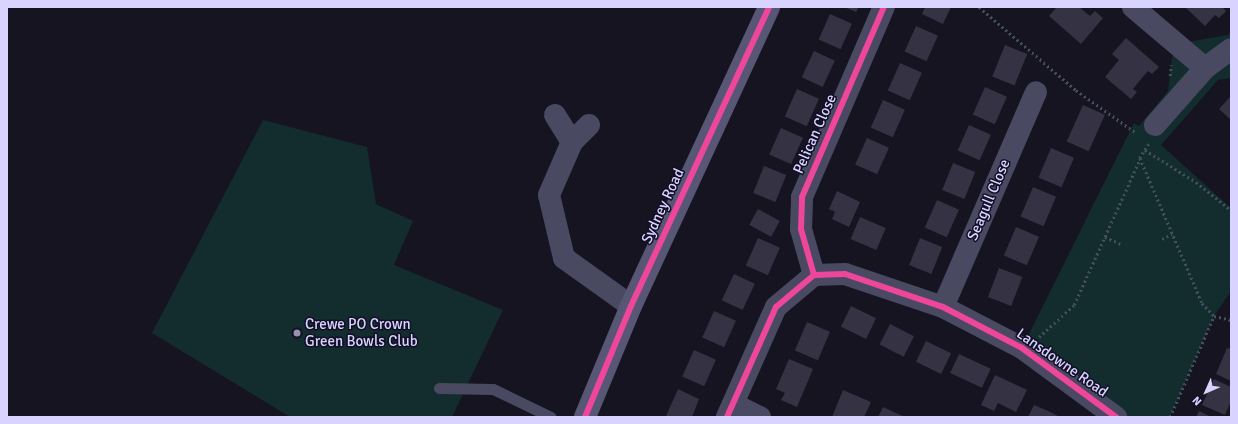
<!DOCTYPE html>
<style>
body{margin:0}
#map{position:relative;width:1238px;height:424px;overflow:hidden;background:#161421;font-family:Signika,sans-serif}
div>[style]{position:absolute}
.green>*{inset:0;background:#132c2d}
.building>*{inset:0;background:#343243;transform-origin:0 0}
.path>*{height:2.5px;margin-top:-1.25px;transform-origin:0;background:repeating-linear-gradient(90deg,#44505f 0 2px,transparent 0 5px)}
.lane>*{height:11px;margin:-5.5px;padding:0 5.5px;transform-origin:5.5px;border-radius:5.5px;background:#4a4962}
.street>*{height:22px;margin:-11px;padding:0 11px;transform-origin:11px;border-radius:11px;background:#4a4962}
.secondary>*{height:22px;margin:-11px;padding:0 11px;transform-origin:11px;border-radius:11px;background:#575674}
.cycleway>*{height:6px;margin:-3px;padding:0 3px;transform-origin:3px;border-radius:3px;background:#ed469a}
.dots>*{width:11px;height:11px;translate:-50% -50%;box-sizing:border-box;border:2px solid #130f26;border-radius:50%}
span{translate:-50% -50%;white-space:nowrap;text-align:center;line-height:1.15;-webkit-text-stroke:3px #130f26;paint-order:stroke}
.street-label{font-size:15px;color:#d9d4ff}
.poi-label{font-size:15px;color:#d9d4ff}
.left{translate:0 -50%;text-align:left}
.frame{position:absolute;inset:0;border:8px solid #d9d4ff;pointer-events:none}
.north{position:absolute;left:1186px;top:372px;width:40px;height:40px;-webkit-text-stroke:3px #130f26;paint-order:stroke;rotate:225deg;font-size:11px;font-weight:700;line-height:16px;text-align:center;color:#d9d4ff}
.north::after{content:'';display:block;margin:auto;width:14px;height:18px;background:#d9d4ff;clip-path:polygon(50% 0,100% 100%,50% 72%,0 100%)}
</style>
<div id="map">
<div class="green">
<div style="clip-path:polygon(1231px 31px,1231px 78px,1218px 80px,1161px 145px,1231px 208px,1231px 291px,1214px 316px,1170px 417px,1116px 417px,1022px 348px,1134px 123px,1139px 126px,1168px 91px,1172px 57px,1187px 42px,1228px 35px)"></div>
<div style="clip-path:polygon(263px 120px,367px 147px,376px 204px,413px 221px,394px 265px,503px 310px,452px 417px,290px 417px,152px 333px)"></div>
</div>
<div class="building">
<div style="clip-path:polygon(844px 7px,859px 7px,856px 12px)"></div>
<div style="clip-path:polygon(925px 7px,951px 7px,943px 24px,922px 14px)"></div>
<div style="clip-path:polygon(1057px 7px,1079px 7px,1090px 16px,1095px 11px,1103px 18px,1081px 44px,1049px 16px)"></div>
<div style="clip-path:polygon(1185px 7px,1222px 7px,1226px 11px,1219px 18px,1215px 15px,1205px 26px)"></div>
<div style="left:830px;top:14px;width:24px;height:28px;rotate:24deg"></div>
<div style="left:916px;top:26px;width:24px;height:28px;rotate:24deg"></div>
<div style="clip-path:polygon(1126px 38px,1159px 67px,1152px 74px,1148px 71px,1141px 79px,1133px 89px,1137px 92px,1131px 99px,1105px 77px,1119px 60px,1112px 54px)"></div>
<div style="left:1005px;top:45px;width:24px;height:34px;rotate:22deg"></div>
<div style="left:814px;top:51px;width:23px;height:29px;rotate:25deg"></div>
<div style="left:900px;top:63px;width:24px;height:30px;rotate:24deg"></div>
<div style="left:985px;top:87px;width:24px;height:30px;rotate:24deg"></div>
<div style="left:797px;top:89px;width:24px;height:30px;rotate:24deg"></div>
<div style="clip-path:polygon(1231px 96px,1231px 120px,1219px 109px)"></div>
<div style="left:883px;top:100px;width:24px;height:30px;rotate:24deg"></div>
<div style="left:1083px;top:105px;width:24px;height:40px;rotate:24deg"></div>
<div style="left:969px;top:125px;width:24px;height:28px;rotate:24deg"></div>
<div style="left:781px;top:128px;width:24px;height:29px;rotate:24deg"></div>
<div style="left:867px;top:138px;width:24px;height:29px;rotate:24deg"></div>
<div style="left:1051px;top:148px;width:25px;height:32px;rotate:23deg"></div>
<div style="left:953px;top:163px;width:24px;height:29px;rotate:22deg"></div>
<div style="left:764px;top:166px;width:24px;height:29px;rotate:22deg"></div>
<div style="left:1033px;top:187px;width:25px;height:32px;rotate:23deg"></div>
<div style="clip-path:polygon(837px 191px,860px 202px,849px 227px,832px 219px,835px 212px,829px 209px)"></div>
<div style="left:937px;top:200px;width:24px;height:30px;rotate:24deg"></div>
<div style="left:758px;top:209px;width:25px;height:18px;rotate:29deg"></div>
<div style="left:860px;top:217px;width:28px;height:24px;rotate:23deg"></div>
<div style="left:1016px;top:227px;width:25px;height:31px;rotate:23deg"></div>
<div style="left:758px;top:238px;width:24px;height:30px;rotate:24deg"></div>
<div style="left:920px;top:238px;width:24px;height:29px;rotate:22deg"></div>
<div style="left:999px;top:268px;width:25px;height:31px;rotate:21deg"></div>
<div style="left:734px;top:274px;width:23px;height:29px;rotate:25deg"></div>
<div style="left:851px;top:306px;width:28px;height:23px;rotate:26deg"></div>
<div style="left:714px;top:311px;width:24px;height:29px;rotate:24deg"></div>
<div style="left:807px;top:322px;width:25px;height:31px;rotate:23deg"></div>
<div style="left:890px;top:324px;width:27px;height:23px;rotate:27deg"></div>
<div style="left:926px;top:341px;width:28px;height:23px;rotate:26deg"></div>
<div style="clip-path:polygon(1227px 348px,1231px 349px,1231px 381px,1216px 374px)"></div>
<div style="left:694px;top:350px;width:24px;height:29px;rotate:24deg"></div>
<div style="left:959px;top:354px;width:35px;height:21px;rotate:25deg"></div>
<div style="clip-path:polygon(789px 359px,813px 369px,797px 407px,781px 400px,785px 393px,776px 389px)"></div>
<div style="clip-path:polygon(995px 375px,1027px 390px,1016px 412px,998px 403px,994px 411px,981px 405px)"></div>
<div style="clip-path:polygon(1214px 379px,1231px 387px,1231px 401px,1225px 415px,1202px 405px)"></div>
<div style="clip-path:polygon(678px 389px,699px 399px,692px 417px,666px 416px)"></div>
<div style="clip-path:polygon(843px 390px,871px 402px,864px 417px,832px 417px)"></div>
<div style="clip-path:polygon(1034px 405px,1048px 411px,1060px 417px,1028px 417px)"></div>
<div style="clip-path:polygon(883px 407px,896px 413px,905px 417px,878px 417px)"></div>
<div style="clip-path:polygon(1199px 411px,1211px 417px,1196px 417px)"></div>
</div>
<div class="path">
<div style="left:979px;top:7px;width:128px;rotate:40.6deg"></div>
<div style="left:1076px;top:90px;width:72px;rotate:35.4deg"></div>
<div style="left:1170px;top:76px;width:11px;rotate:-85deg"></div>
<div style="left:1149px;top:144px;width:17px;rotate:123deg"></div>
<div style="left:1140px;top:158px;width:158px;rotate:66.8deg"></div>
<div style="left:1202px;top:303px;width:18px;rotate:47deg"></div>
<div style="left:1214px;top:316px;width:17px;rotate:13deg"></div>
<div style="left:1145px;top:150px;width:60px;rotate:32.1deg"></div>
<div style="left:1196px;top:182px;width:45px;rotate:38.7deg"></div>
<div style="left:1105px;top:237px;width:17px;rotate:24deg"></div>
<div style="left:1162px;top:239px;width:11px;rotate:-27deg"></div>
<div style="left:1039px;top:337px;width:47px;rotate:-42.4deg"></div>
<div style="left:1074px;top:305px;width:160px;rotate:-65.7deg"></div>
<div style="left:1170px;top:417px;width:110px;rotate:-66.5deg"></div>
</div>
<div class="lane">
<div style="left:439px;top:388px;width:54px;rotate:1.1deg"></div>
<div style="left:493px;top:389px;width:64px;rotate:25.8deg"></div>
</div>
<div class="street">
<div style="left:1133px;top:7px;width:94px;rotate:40.3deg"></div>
<div style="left:555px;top:115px;width:32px;rotate:58deg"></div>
<div style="left:589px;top:125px;width:24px;rotate:135deg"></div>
<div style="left:572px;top:142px;width:58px;rotate:113.5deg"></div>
<div style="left:549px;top:195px;width:65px;rotate:76.6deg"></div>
<div style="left:564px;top:258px;width:82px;rotate:35.6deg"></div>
<div style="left:1155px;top:125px;width:76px;rotate:-48.7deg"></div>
<div style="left:1205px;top:68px;width:32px;rotate:-36deg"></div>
<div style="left:814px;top:275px;width:48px;rotate:-105.8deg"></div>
<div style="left:801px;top:229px;width:32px;rotate:-88deg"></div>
<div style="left:802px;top:197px;width:207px;rotate:-66.7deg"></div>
<div style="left:943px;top:307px;width:234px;rotate:-66.6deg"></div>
<div style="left:733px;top:404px;width:30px;rotate:26deg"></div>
<div style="left:727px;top:417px;width:120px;rotate:-66deg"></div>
<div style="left:776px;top:307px;width:50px;rotate:-40.1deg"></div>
<div style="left:814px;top:275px;width:31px;rotate:-2deg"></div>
<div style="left:845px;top:274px;width:103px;rotate:18.6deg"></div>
<div style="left:943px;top:307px;width:89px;rotate:27.4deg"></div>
<div style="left:1022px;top:348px;width:117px;rotate:36.3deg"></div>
</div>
<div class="secondary">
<div style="left:585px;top:417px;width:120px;rotate:-67.5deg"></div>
<div style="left:631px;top:306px;width:329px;rotate:-65.2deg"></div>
</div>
<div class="cycleway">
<div style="left:814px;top:275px;width:48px;rotate:-105.8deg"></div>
<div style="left:801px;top:229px;width:32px;rotate:-88deg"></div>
<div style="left:802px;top:197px;width:207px;rotate:-66.7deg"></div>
<div style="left:585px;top:417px;width:120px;rotate:-67.5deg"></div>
<div style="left:631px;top:306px;width:329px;rotate:-65.2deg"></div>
<div style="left:727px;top:417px;width:120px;rotate:-66deg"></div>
<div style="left:776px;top:307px;width:50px;rotate:-40.1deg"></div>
<div style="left:814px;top:275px;width:31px;rotate:-2deg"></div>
<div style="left:845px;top:274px;width:103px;rotate:18.6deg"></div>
<div style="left:943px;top:307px;width:89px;rotate:27.4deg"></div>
<div style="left:1022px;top:348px;width:117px;rotate:36.3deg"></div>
</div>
<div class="dots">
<div style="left:297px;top:333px;background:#9591b1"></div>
</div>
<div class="street-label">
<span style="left:815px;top:134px;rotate:-66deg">Pelican Close</span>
<span style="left:989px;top:200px;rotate:-67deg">Seagull Close</span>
<span style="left:663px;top:206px;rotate:-65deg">Sydney Road</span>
<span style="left:1062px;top:363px;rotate:35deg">Lansdowne Road</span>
</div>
<div class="poi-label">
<span class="left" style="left:305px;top:333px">Crewe PO Crown<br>Green Bowls Club</span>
</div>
<div class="frame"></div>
<div class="north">N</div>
</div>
